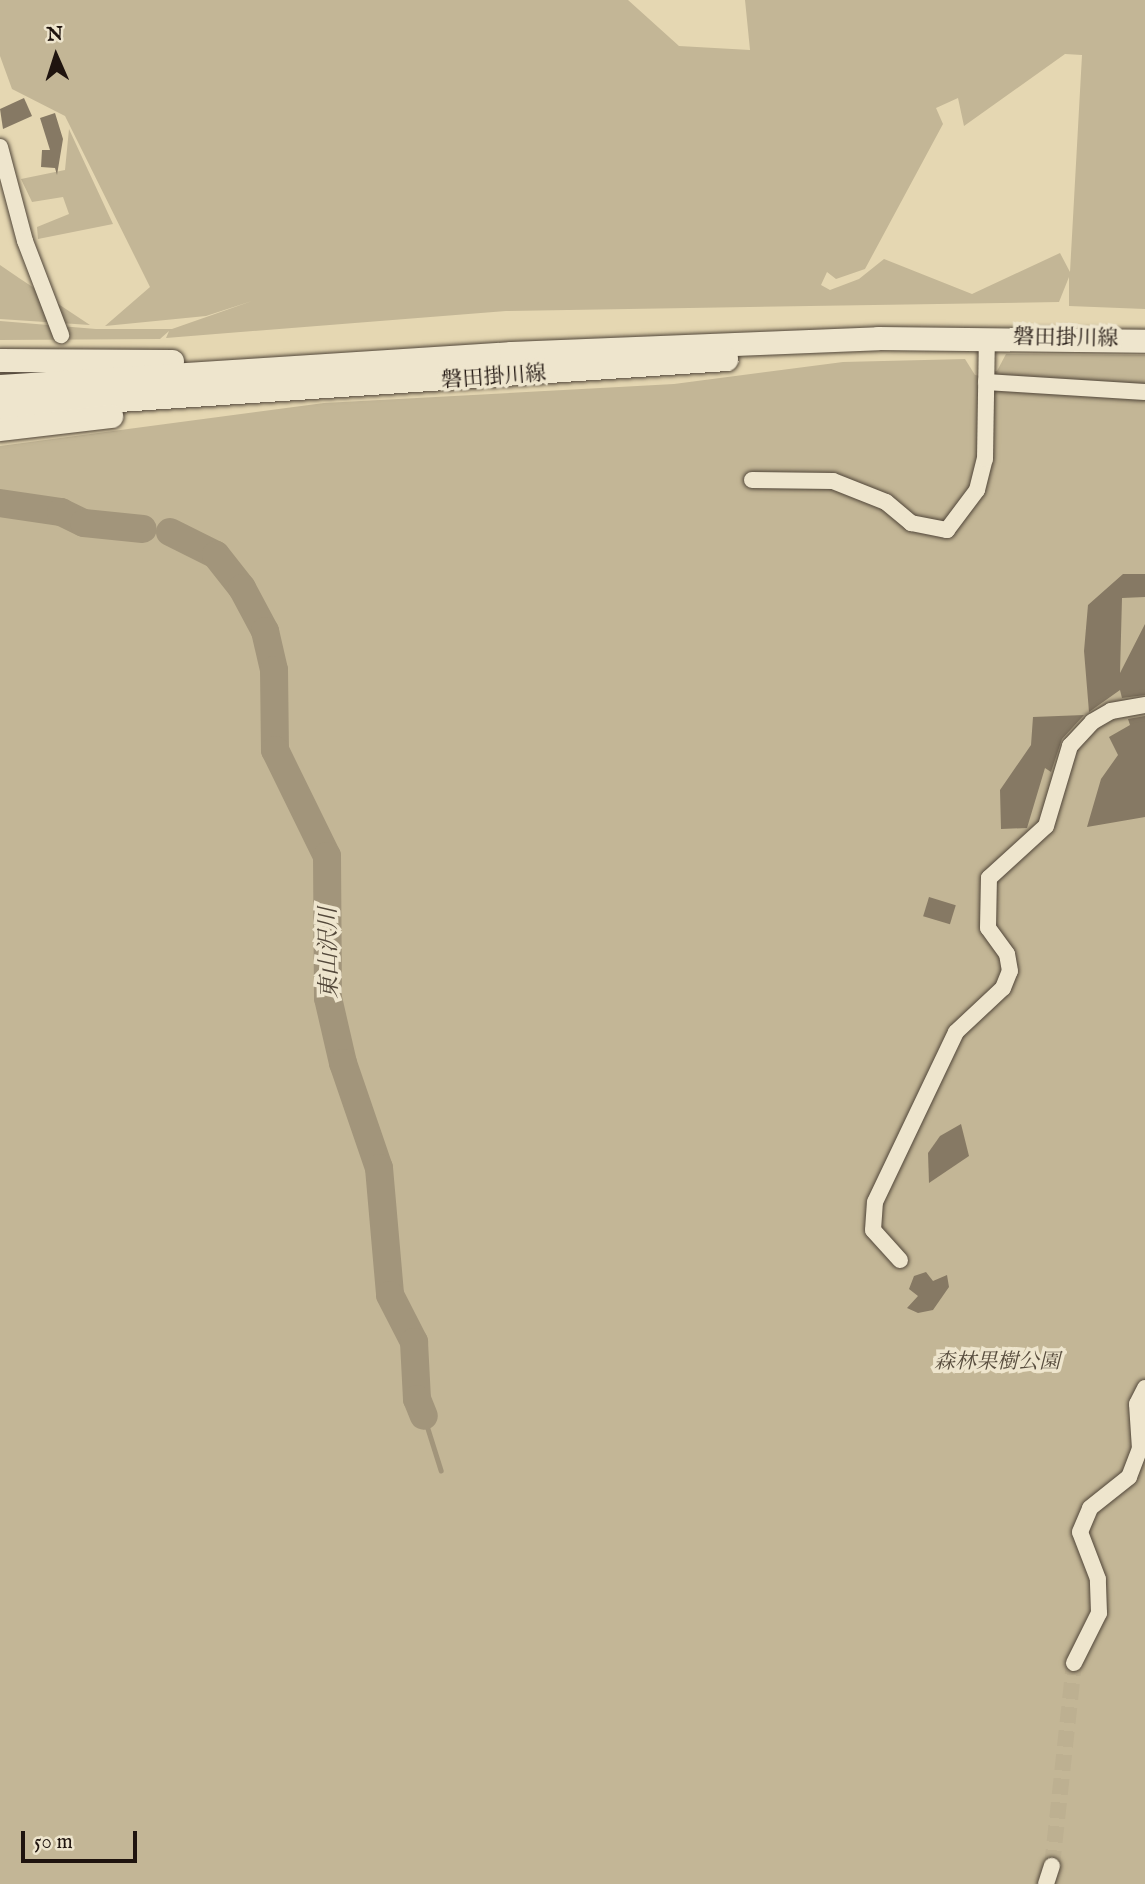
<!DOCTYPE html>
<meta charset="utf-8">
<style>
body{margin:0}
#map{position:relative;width:1145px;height:1884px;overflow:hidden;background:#e5d7b2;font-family:"IM FELL English","Noto Serif JP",serif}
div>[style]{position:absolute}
.green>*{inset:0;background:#c3b696}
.stream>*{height:4.5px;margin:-2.25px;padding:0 2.25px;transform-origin:2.25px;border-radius:2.25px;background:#a2957b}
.river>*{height:28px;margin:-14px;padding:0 14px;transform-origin:14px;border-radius:14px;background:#a2957b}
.building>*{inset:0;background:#867964;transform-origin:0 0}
.street-tunnel>*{height:16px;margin-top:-8px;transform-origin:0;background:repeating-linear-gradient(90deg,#bdb091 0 16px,transparent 0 24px)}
.roads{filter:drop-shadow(0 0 2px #504538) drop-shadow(0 0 2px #504538)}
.street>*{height:16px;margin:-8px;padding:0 8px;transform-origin:8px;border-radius:8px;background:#eee5cd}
.secondary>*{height:23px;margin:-11.5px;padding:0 11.5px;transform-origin:11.5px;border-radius:11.5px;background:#eee5cd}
span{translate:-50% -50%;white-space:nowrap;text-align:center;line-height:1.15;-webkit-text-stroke:7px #eee5cd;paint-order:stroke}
.street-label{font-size:21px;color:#1f140f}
.park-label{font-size:21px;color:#584d3e;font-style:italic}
.water-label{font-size:23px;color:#53483a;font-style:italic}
.north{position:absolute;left:21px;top:21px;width:70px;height:70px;-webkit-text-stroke:5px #eee5cd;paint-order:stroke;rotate:357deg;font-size:19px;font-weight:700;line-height:28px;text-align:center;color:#1f140f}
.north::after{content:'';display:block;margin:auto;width:24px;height:32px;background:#1f140f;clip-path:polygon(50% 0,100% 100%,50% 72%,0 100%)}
.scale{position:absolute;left:21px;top:1831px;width:116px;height:32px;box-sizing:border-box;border:4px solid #1f140f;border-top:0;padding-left:9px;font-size:21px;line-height:24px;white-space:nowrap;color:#1f140f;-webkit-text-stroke:5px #eee5cd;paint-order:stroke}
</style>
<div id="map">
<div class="green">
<div style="clip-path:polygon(evenodd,0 0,628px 0,679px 46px,750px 50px,745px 0,1145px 0,1145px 309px,1069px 306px,1069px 277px,1059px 302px,506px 311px,166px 338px,169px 331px,160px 339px,0 340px,0 321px,96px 329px,172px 329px,252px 301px,206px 316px,105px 326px,150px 287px,65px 116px,12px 89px,0 56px,0 0,1065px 54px,1082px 55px,1070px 272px,1060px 253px,972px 294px,884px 259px,859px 279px,830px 290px,821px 285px,827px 272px,836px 279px,865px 269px,943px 124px,936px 108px,958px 98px,964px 126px,1065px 54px)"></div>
<div style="clip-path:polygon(69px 129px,113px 224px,38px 239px,37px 227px,69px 214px,63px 197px,32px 202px,21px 179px,65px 170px)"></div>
<div style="clip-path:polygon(0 265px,19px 278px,90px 325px,0 319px)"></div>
<div style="clip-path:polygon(1006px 354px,1145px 355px,1145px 1884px,0 1884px,0 446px,324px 403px,674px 384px,843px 362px,965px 359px,975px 375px,986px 377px,986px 372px,997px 371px)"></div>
</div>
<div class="stream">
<div style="left:424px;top:1416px;width:57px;rotate:72.5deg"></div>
</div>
<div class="river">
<div style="left:0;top:503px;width:62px;rotate:8.4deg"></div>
<div style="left:61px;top:512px;width:25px;rotate:26deg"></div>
<div style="left:84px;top:523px;width:59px;rotate:5.8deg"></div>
<div style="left:170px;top:532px;width:51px;rotate:26.6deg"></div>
<div style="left:216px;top:555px;width:42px;rotate:51.8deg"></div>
<div style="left:242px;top:588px;width:49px;rotate:61.9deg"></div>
<div style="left:265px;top:631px;width:40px;rotate:77deg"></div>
<div style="left:274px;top:670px;width:80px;rotate:89.3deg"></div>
<div style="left:275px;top:750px;width:118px;rotate:63.9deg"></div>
<div style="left:327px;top:856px;width:142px;rotate:89.6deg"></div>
<div style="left:328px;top:998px;width:67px;rotate:77deg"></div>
<div style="left:343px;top:1063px;width:111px;rotate:71.1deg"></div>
<div style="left:379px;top:1168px;width:127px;rotate:85deg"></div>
<div style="left:390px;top:1295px;width:53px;rotate:62.9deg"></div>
<div style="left:414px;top:1342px;width:57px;rotate:87deg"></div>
<div style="left:417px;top:1399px;width:18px;rotate:68deg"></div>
</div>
<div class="building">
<div style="clip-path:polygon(24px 98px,32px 116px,3px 129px,0 109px)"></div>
<div style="clip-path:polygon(55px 113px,63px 139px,57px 175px,55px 168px,41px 167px,42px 150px,50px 150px,40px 118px)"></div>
<div style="clip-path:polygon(1123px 574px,1145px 574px,1145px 597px,1122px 598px,1120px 673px,1145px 624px,1145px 695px,1122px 698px,1120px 690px,1089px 712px,1084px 651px,1088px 605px)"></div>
<div style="clip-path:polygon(1084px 715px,1062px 739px,1051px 772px,1045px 768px,1027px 828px,1001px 829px,1000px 790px,1031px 745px,1033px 717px)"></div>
<div style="clip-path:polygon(1145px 716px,1145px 817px,1087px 827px,1101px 779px,1118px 755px,1109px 737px,1130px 725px,1128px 719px)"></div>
<div style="left:929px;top:897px;width:28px;height:20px;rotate:17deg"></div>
<div style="clip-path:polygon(961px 1124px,969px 1156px,929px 1183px,928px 1153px,940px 1136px)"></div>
<div style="clip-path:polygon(926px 1272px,933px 1281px,947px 1275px,949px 1287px,933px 1310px,918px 1313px,907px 1308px,918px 1296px,909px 1289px,914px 1276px)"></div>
</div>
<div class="street-tunnel">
<div style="left:1052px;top:1866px;width:204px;rotate:-83.8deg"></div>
</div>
<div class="roads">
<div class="street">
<div style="left:0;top:147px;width:97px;rotate:75.1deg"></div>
<div style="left:25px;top:241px;width:101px;rotate:69deg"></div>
<div style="left:986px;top:382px;width:159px;rotate:3.6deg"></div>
<div style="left:752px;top:480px;width:81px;rotate:0.7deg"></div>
<div style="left:833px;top:481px;width:57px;rotate:21.6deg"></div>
<div style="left:886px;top:502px;width:33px;rotate:40deg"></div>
<div style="left:911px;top:523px;width:37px;rotate:11deg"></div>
<div style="left:947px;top:530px;width:50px;rotate:-53.1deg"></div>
<div style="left:977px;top:490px;width:32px;rotate:-76deg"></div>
<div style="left:985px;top:459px;width:122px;rotate:-89.1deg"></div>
<div style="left:900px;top:1260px;width:40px;rotate:-132deg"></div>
<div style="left:873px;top:1230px;width:28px;rotate:-86deg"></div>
<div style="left:875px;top:1202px;width:188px;rotate:-64.5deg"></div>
<div style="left:956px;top:1032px;width:64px;rotate:-43.1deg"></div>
<div style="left:1003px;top:988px;width:18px;rotate:-68deg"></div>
<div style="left:1010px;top:971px;width:17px;rotate:-100deg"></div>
<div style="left:1007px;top:954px;width:32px;rotate:-126deg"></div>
<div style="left:988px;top:928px;width:50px;rotate:-88.9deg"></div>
<div style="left:989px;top:878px;width:77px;rotate:-42.4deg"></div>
<div style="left:1046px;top:826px;width:84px;rotate:-73.3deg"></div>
<div style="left:1070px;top:746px;width:33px;rotate:-47deg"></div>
<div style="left:1092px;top:722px;width:22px;rotate:-30deg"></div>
<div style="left:1111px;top:711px;width:35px;rotate:-10deg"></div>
<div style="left:1074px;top:1663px;width:56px;rotate:-63.4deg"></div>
<div style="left:1099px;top:1613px;width:34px;rotate:-92deg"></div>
<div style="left:1098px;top:1579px;width:50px;rotate:-111deg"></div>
<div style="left:1080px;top:1532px;width:26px;rotate:-67deg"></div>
<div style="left:1090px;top:1508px;width:50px;rotate:-38.5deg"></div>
<div style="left:1129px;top:1477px;width:30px;rotate:-69deg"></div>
<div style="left:1140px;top:1449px;width:45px;rotate:-93.8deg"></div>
<div style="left:1137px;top:1404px;width:18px;rotate:-63deg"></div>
<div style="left:1046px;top:1884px;width:19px;rotate:-72deg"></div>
</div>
<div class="secondary">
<div style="left:0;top:360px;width:172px;rotate:0.3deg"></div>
<div style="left:0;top:386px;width:512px;rotate:-3.69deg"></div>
<div style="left:511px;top:353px;width:367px;rotate:-2.3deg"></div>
<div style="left:878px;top:338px;width:267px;rotate:0.6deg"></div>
<div style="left:0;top:408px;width:728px;rotate:-3.86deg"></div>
<div style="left:0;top:429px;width:112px;rotate:-6.7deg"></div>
</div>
</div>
<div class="street-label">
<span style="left:1066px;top:339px;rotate:1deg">磐田掛川線</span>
<span style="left:494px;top:378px;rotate:-4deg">磐田掛川線</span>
</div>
<div class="park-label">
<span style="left:997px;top:1363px">森林果樹公園</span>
</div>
<div class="water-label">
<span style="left:330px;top:953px;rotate:-91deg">東山沢川</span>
</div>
<div class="north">N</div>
<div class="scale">50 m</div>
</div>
